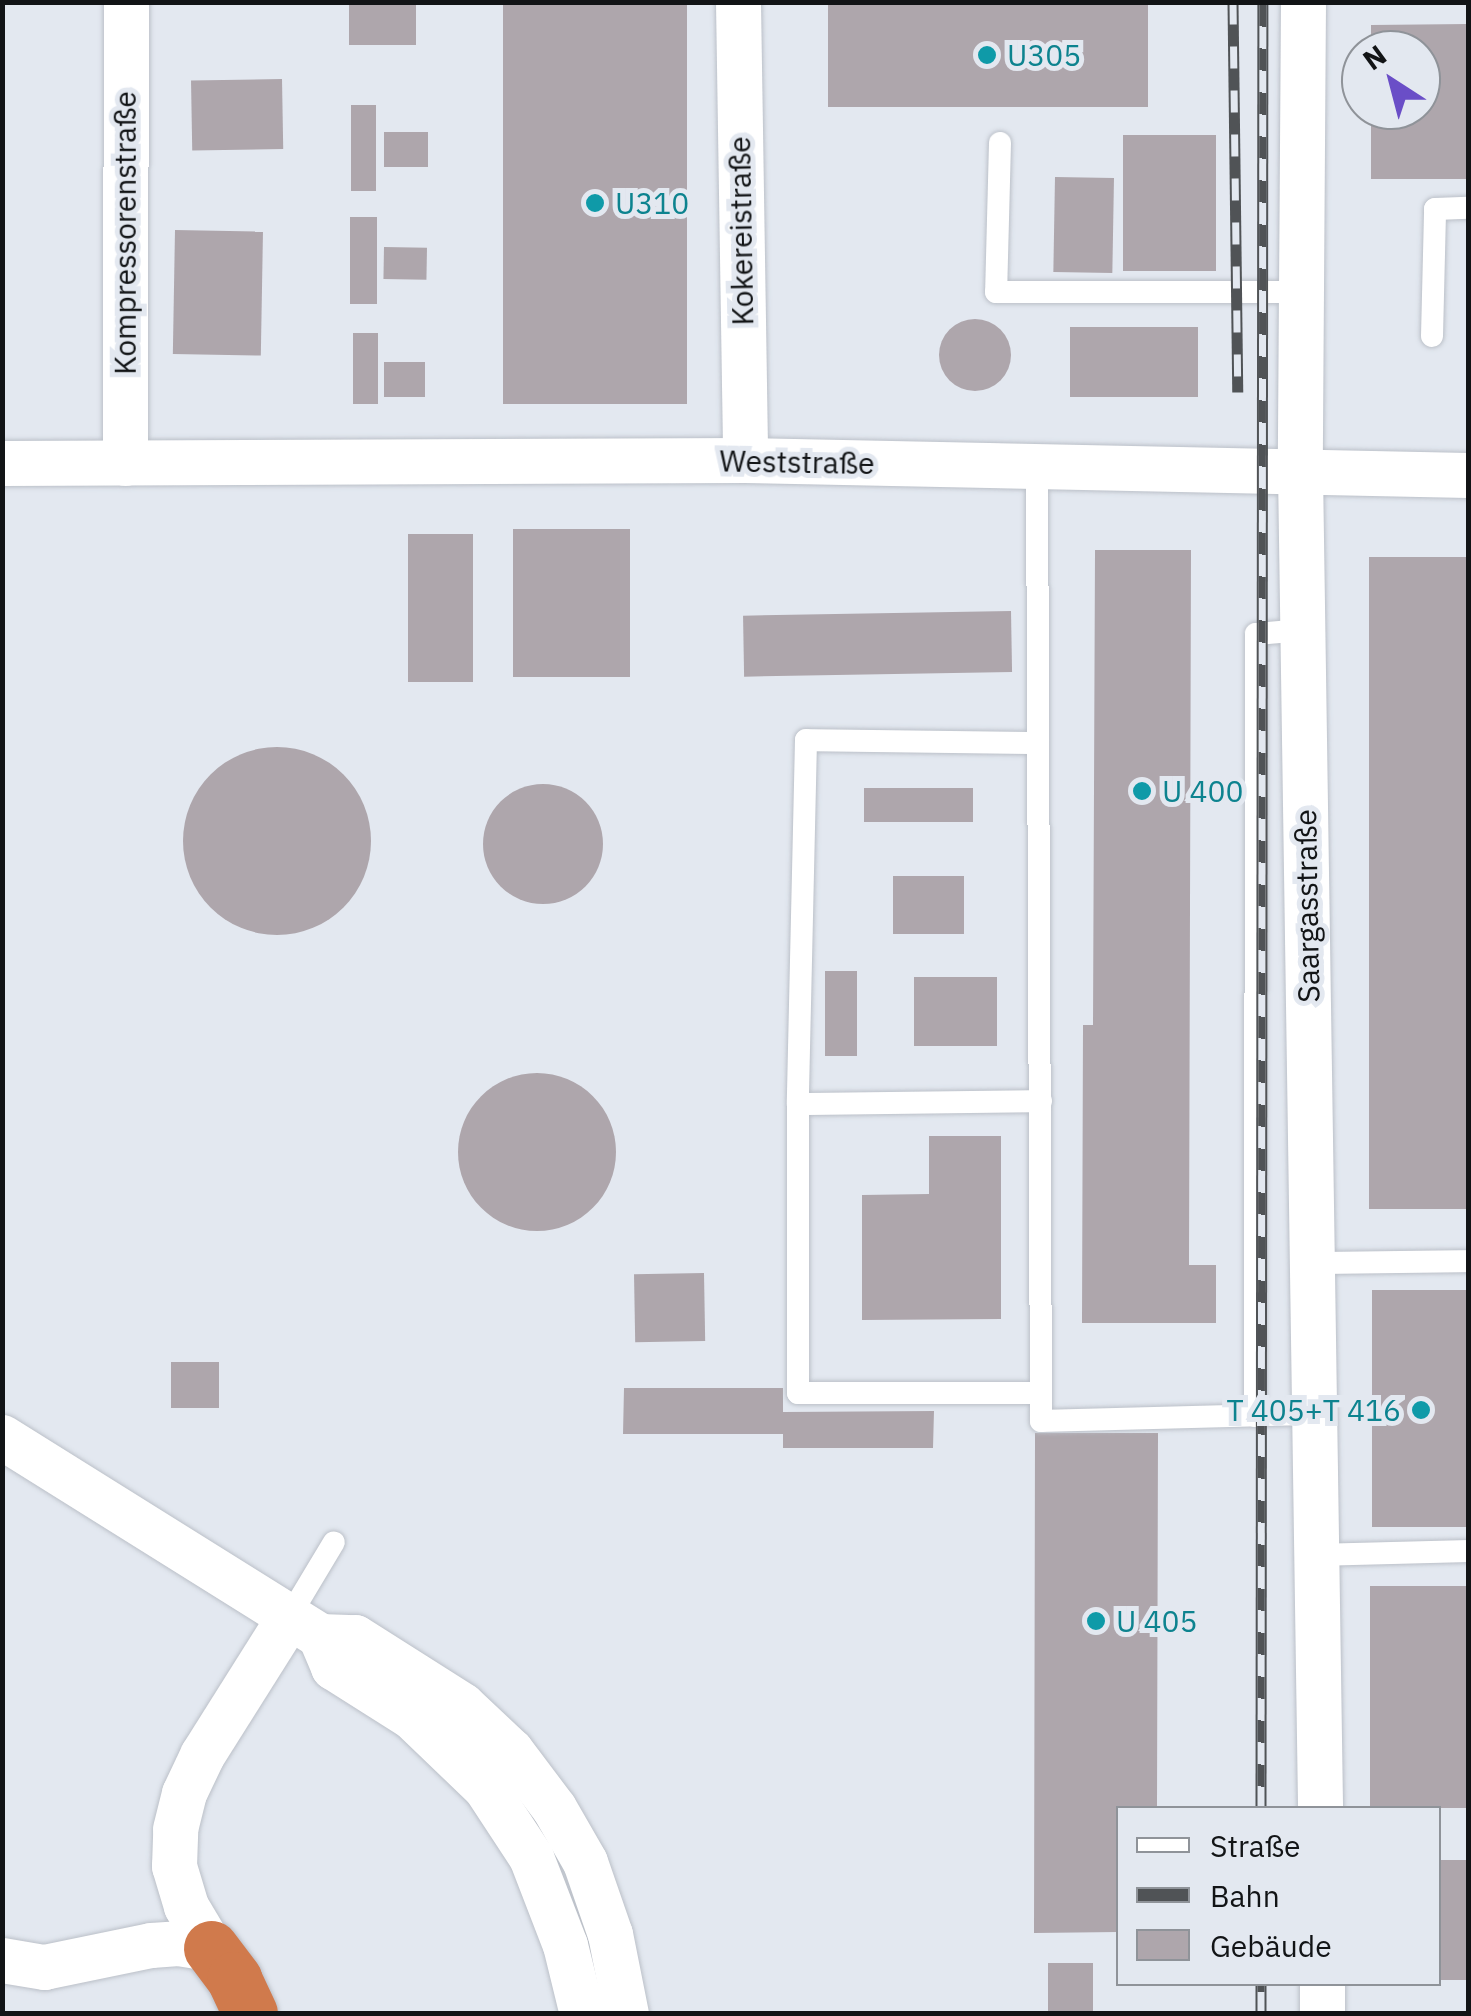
<!DOCTYPE html>
<meta charset="utf-8">
<style>
body{margin:0}
#map{position:relative;width:1471px;height:2016px;overflow:hidden;background:#e3e8f0;font-family:"IBM Plex Sans",sans-serif}
div>[style]{position:absolute}
.building>*{inset:0;background:#aea6ac;transform-origin:0 0}
.round{border-radius:50%}
.roads{filter:drop-shadow(0 0 2px #bbc0c8) drop-shadow(0 0 2px #bbc0c8)}
.lane>*{height:22px;margin:-11px;padding:0 11px;transform-origin:11px;border-radius:11px;background:#fff}
.street>*{height:45px;margin:-22.5px;padding:0 22.5px;transform-origin:22.5px;border-radius:22.5px;background:#fff}
.highway>*{height:55px;margin:-27.5px;padding:0 27.5px;transform-origin:27.5px;border-radius:27.5px;background:#d07a4c}
.rail>*{height:11px;margin-top:-5.5px;transform-origin:0;background:repeating-linear-gradient(90deg,#e3e8f0 0 22px,#505356 0 44px);box-sizing:border-box;border-block:2px solid #505356}
.dots>*{width:28px;height:28px;translate:-50% -50%;box-sizing:border-box;border:5px solid #e3e8f0;border-radius:50%}
span{translate:-50% -50%;white-space:nowrap;text-align:center;line-height:1.15;-webkit-text-stroke:10px #e3e8f0;paint-order:stroke}
.culture-label{font-size:30px;color:#0d838f}
.left{translate:0 -50%;text-align:left}
.right{translate:-100% -50%;text-align:right}
.street-label{font-size:30px;color:#121416}
.frame{position:absolute;inset:0;border:5px solid #121416;pointer-events:none}
.legend{position:absolute;left:1116px;top:1806px;width:325px;height:180px;box-sizing:border-box;background:#e3e8f0;border:2px solid #8f9399;margin:0;padding:12px 18px;list-style:none;font-size:30px;color:#121416}
.legend li{display:flex;align-items:center;gap:20px;height:50px}
.legend b{width:50px;border:2px solid #8f9399}
.north{position:absolute;left:1341px;top:30px;width:100px;height:100px;box-sizing:border-box;background:#e3e8f0;border:2px solid #8f9399;border-radius:50%;rotate:324deg;font-size:28px;font-weight:700;line-height:40px;text-align:center;color:#121416}
.north::after{content:'';display:block;margin:auto;width:35px;height:45px;background:#6a4ec7;clip-path:polygon(50% 0,100% 100%,50% 72%,0 100%)}
</style>
<div id="map">
<div class="building">
<div style="left:349px;top:2px;width:67px;height:43px"></div>
<div style="left:503px;top:2px;width:184px;height:402px"></div>
<div style="left:828px;top:2px;width:320px;height:105px"></div>
<div style="clip-path:polygon(1468px 24px,1468px 179px,1371px 179px,1371px 110px,1421px 110px,1421px 50px,1371px 50px,1371px 25px)"></div>
<div style="left:282px;top:79px;width:70px;height:91px;rotate:89deg"></div>
<div style="left:351px;top:105px;width:25px;height:86px"></div>
<div style="left:384px;top:132px;width:44px;height:35px"></div>
<div style="left:1123px;top:135px;width:93px;height:136px"></div>
<div style="left:1055px;top:177px;width:59px;height:95px;rotate:1deg"></div>
<div style="left:350px;top:217px;width:27px;height:87px"></div>
<div style="left:175px;top:230px;width:88px;height:124px;rotate:1deg"></div>
<div style="left:384px;top:247px;width:43px;height:32px;rotate:1deg"></div>
<div class="round" style="left:939px;top:319px;width:72px;height:72px"></div>
<div style="left:1070px;top:327px;width:128px;height:70px"></div>
<div style="left:353px;top:333px;width:25px;height:71px"></div>
<div style="left:384px;top:362px;width:41px;height:35px"></div>
<div style="left:513px;top:529px;width:117px;height:148px"></div>
<div style="left:408px;top:534px;width:65px;height:148px"></div>
<div style="clip-path:polygon(1095px 550px,1191px 550px,1189px 1265px,1216px 1265px,1216px 1323px,1082px 1323px,1083px 1025px,1093px 1025px)"></div>
<div style="left:1468px;top:557px;width:652px;height:99px;rotate:90deg"></div>
<div style="left:1011px;top:611px;width:61px;height:268px;rotate:89deg"></div>
<div class="round" style="left:183px;top:747px;width:188px;height:188px"></div>
<div class="round" style="left:483px;top:784px;width:120px;height:120px"></div>
<div style="left:864px;top:788px;width:109px;height:34px"></div>
<div style="left:893px;top:876px;width:71px;height:58px"></div>
<div style="left:825px;top:971px;width:32px;height:85px"></div>
<div style="left:914px;top:977px;width:83px;height:69px"></div>
<div class="round" style="left:458px;top:1073px;width:158px;height:158px"></div>
<div style="clip-path:polygon(929px 1136px,1001px 1136px,1001px 1319px,862px 1320px,862px 1195px,929px 1194px)"></div>
<div style="left:704px;top:1273px;width:68px;height:70px;rotate:89deg"></div>
<div style="left:1468px;top:1290px;width:237px;height:96px;rotate:90deg"></div>
<div style="left:171px;top:1362px;width:48px;height:46px"></div>
<div style="clip-path:polygon(624px 1388px,783px 1388px,783px 1412px,934px 1411px,933px 1448px,783px 1448px,783px 1434px,623px 1434px)"></div>
<div style="clip-path:polygon(1035px 1433px,1158px 1433px,1157px 1808px,1118px 1808px,1118px 1932px,1034px 1933px)"></div>
<div style="left:1468px;top:1586px;width:222px;height:98px;rotate:90deg"></div>
<div style="left:1468px;top:1860px;width:120px;height:30px;rotate:90deg"></div>
<div style="left:1093px;top:1963px;width:51px;height:45px;rotate:90deg"></div>
</div>
<div class="roads">
<div class="lane">
<div style="left:1000px;top:143px;width:149px;rotate:91.5deg"></div>
<div style="left:996px;top:292px;width:305px"></div>
<div style="left:1432px;top:336px;width:127px;rotate:-88.6deg"></div>
<div style="left:1435px;top:209px;width:33px;rotate:-2deg"></div>
<div style="left:1037px;top:466px;width:955px;rotate:89.76deg"></div>
<div style="left:1041px;top:1421px;width:273px;rotate:-1.5deg"></div>
<div style="left:1038px;top:743px;width:232px;rotate:-179.3deg"></div>
<div style="left:806px;top:740px;width:364px;rotate:91.3deg"></div>
<div style="left:798px;top:1104px;width:289px;rotate:90deg"></div>
<div style="left:798px;top:1393px;width:243px"></div>
<div style="left:798px;top:1104px;width:243px;rotate:-0.7deg"></div>
<div style="left:1312px;top:1263px;width:156px;rotate:-0.7deg"></div>
<div style="left:1255px;top:1416px;width:782px;rotate:-89.93deg"></div>
<div style="left:1256px;top:634px;width:47px;rotate:-4.9deg"></div>
<div style="left:1316px;top:1555px;width:152px;rotate:-1.5deg"></div>
<div style="left:289px;top:1617px;width:87px;rotate:-59deg"></div>
</div>
<div class="street">
<div style="left:738px;top:2px;width:458px;rotate:89.1deg"></div>
<div style="left:1303px;top:2px;width:470px;rotate:90.4deg"></div>
<div style="left:1300px;top:472px;width:1336px;rotate:89.14deg"></div>
<div style="left:2px;top:463px;width:743px;rotate:-0.23deg"></div>
<div style="left:745px;top:460px;width:723px;rotate:1.19deg"></div>
<div style="left:125px;top:463px;width:461px;rotate:-89.9deg"></div>
<div style="left:2px;top:1437px;width:375px;rotate:32deg"></div>
<div style="left:320px;top:1636px;width:35px;rotate:2deg"></div>
<div style="left:355px;top:1637px;width:127px;rotate:32.4deg"></div>
<div style="left:462px;top:1705px;width:67px;rotate:43.2deg"></div>
<div style="left:511px;top:1751px;width:71px;rotate:53deg"></div>
<div style="left:554px;top:1808px;width:62px;rotate:60.1deg"></div>
<div style="left:585px;top:1862px;width:76px;rotate:70.9deg"></div>
<div style="left:610px;top:1934px;width:82px;rotate:78.7deg"></div>
<div style="left:320px;top:1636px;width:34px;rotate:67deg"></div>
<div style="left:333px;top:1667px;width:93px;rotate:32.3deg"></div>
<div style="left:412px;top:1717px;width:101px;rotate:43.8deg"></div>
<div style="left:485px;top:1787px;width:84px;rotate:56.7deg"></div>
<div style="left:531px;top:1857px;width:94px;rotate:68.9deg"></div>
<div style="left:565px;top:1945px;width:71px;rotate:76.2deg"></div>
<div style="left:211px;top:1948px;width:49px;rotate:-120.8deg"></div>
<div style="left:186px;top:1906px;width:42px;rotate:-106.7deg"></div>
<div style="left:174px;top:1866px;width:37px;rotate:-88deg"></div>
<div style="left:175px;top:1829px;width:37px;rotate:-76deg"></div>
<div style="left:184px;top:1793px;width:42px;rotate:-64.7deg"></div>
<div style="left:202px;top:1755px;width:163px;rotate:-57.8deg"></div>
<div style="left:2px;top:1960px;width:43px;rotate:9.5deg"></div>
<div style="left:44px;top:1967px;width:109px;rotate:-11.6deg"></div>
<div style="left:151px;top:1945px;width:27px;rotate:-4deg"></div>
<div style="left:178px;top:1943px;width:33px;rotate:9deg"></div>
<div style="left:1322px;top:1984px;width:30px;rotate:90deg"></div>
</div>
<div class="highway">
<div style="left:211px;top:1948px;width:39px;rotate:53deg"></div>
<div style="left:234px;top:1979px;width:38px;rotate:65deg"></div>
</div>
</div>
<div class="rail">
<div style="left:1233px;top:2px;width:390px;rotate:89.3deg"></div>
<div style="left:1261px;top:1808px;width:1806px;rotate:-89.94deg"></div>
<div style="left:1261px;top:2014px;width:30px;rotate:-90deg"></div>
</div>
<div class="dots">
<div style="left:987px;top:55px;background:#0f9aa8"></div>
<div style="left:595px;top:203px;background:#0f9aa8"></div>
<div style="left:1142px;top:791px;background:#0f9aa8"></div>
<div style="left:1421px;top:1410px;background:#0f9aa8"></div>
<div style="left:1096px;top:1621px;background:#0f9aa8"></div>
</div>
<div class="culture-label">
<span class="left" style="left:1007px;top:55px">U305</span>
<span class="left" style="left:615px;top:203px">U310</span>
<span class="left" style="left:1162px;top:791px">U 400</span>
<span class="right" style="left:1401px;top:1410px">T 405+T 416</span>
<span class="left" style="left:1116px;top:1621px">U 405</span>
</div>
<div class="street-label">
<span style="left:741px;top:231px;rotate:-91deg">Kokereistraße</span>
<span style="left:125px;top:233px;rotate:-90deg">Kompressorenstraße</span>
<span style="left:797px;top:462px;rotate:1deg">Weststraße</span>
<span style="left:1307px;top:906px;rotate:-91deg">Saargasstraße</span>
</div>
<div class="frame"></div>
<ul class="legend">
<li><b style="height:12px;background:#fff"></b>Straße</li>
<li><b style="height:12px;background:#505356"></b>Bahn</li>
<li><b style="height:28px;background:#aea6ac"></b>Gebäude</li>
</ul>
<div class="north">N</div>
</div>
